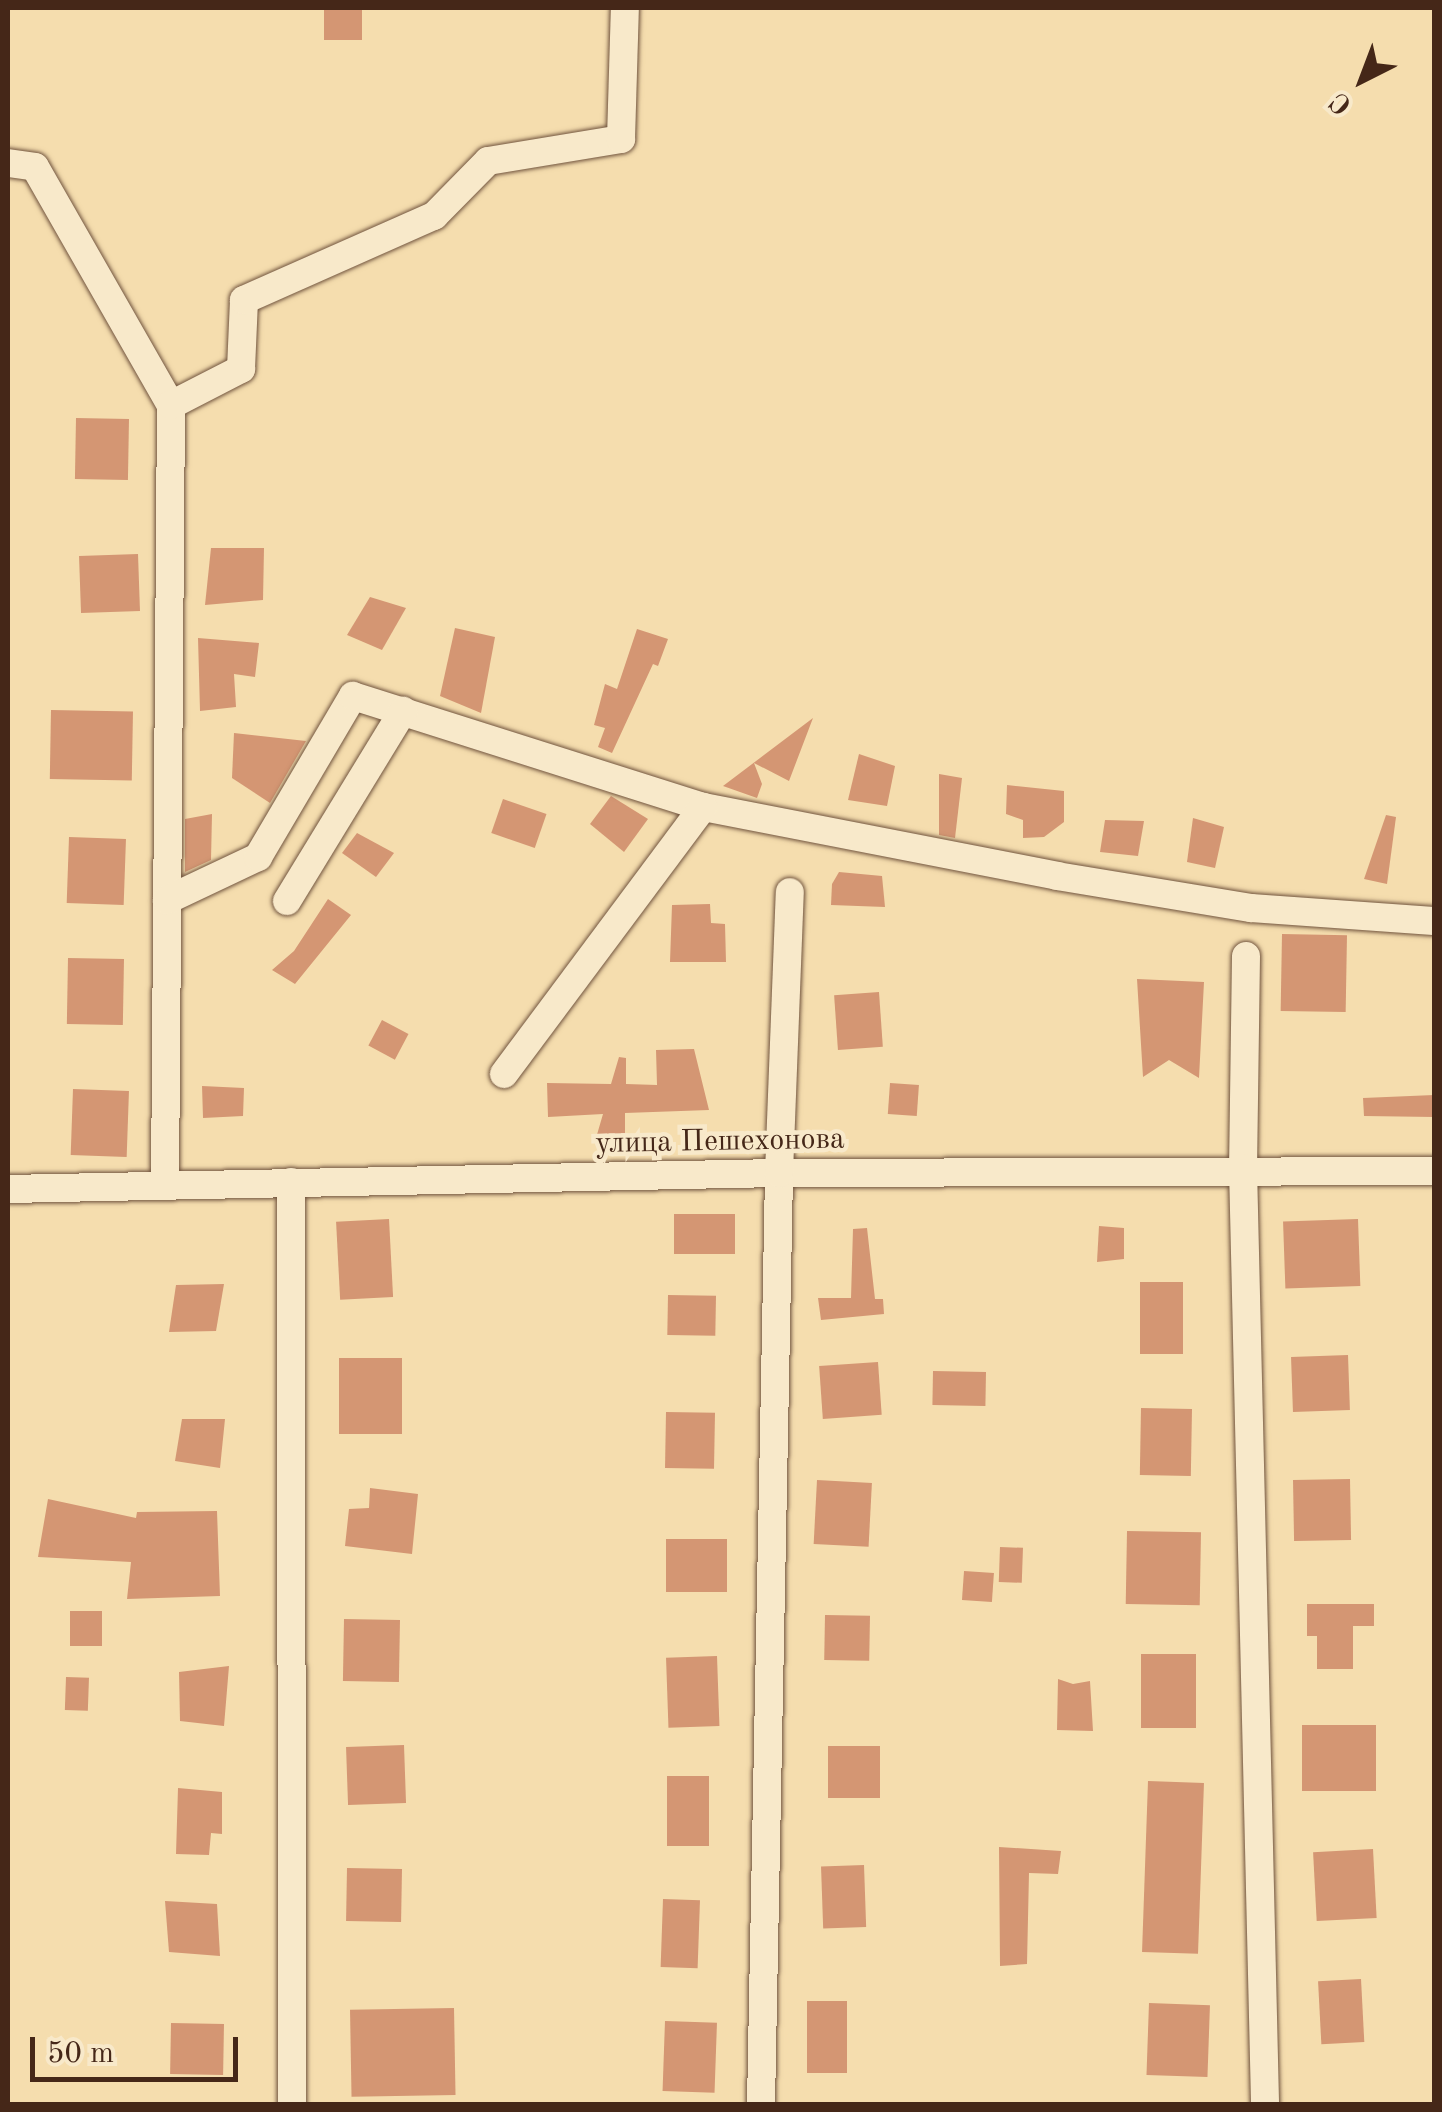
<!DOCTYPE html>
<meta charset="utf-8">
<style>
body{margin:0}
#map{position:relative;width:1442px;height:2112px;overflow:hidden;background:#f5ddae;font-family:"Old Standard TT",serif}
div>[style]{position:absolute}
.building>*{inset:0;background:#d49673;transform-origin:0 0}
.roads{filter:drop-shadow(0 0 2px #71543e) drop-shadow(0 0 2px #71543e)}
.minor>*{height:28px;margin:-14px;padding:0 14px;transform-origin:14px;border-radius:14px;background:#f8e9ca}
span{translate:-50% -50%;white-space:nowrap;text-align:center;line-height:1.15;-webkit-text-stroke:9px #f8e9ca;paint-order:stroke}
.street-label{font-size:30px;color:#452718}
.frame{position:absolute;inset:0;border:10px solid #452718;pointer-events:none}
.north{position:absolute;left:1312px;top:30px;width:100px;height:100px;-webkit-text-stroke:8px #f8e9ca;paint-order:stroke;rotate:222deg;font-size:28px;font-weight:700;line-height:40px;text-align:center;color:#452718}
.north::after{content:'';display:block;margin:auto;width:35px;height:45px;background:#452718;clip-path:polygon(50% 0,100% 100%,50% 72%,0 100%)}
.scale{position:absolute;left:30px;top:2037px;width:208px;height:45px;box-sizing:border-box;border:5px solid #452718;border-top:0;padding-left:12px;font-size:30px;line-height:35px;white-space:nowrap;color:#452718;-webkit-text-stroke:8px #f8e9ca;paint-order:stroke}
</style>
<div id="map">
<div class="building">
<div style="left:324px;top:8px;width:38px;height:32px"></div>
<div style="left:76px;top:418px;width:53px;height:61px;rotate:1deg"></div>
<div style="clip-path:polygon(211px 548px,264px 548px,263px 600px,205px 605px)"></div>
<div style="left:138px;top:554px;width:57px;height:59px;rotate:88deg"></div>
<div style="clip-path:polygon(370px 597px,406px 608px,382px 650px,347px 635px)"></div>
<div style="clip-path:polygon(455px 628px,495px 637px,481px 713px,440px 696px)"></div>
<div style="clip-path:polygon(637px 629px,668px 639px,658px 666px,653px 664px,612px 753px,598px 747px,605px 728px,594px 725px,605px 684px,617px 689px)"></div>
<div style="clip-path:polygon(198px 638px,259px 643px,255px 677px,234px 674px,236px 707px,200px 711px)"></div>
<div style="left:51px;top:710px;width:82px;height:69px;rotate:1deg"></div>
<div style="clip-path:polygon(813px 718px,789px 781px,754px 763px,762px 784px,757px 798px,723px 786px)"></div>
<div style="clip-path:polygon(234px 733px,306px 741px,270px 803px,232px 778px)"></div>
<div style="clip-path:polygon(859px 754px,895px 766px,887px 806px,848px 800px)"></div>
<div style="clip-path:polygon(939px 774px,962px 778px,955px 838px,939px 835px)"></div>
<div style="clip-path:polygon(1007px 785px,1064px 791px,1064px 822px,1044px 837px,1023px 838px,1023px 820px,1006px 814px)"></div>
<div style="clip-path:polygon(611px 796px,648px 819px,624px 852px,590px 824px)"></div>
<div style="left:503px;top:799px;width:46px;height:36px;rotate:19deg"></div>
<div style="clip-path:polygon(212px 814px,211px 860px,185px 872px,185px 819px)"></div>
<div style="clip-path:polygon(1386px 815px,1396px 817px,1387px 884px,1364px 879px)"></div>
<div style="clip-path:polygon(1193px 818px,1224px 827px,1215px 868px,1187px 862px)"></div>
<div style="clip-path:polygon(1105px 820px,1144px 821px,1138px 856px,1100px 852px)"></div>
<div style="clip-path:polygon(357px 833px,394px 853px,376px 877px,342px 853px)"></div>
<div style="left:69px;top:837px;width:57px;height:66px;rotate:2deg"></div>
<div style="clip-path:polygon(839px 872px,882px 876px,885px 907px,831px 905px,832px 884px)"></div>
<div style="clip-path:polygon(328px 899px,351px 915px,295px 984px,272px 970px,294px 951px)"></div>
<div style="clip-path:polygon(710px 904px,711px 923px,725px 924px,726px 962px,670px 962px,672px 905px)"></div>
<div style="left:1282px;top:934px;width:65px;height:77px;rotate:1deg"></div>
<div style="left:68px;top:958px;width:56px;height:66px;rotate:1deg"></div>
<div style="clip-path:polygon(1137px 979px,1204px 982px,1199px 1078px,1169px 1060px,1143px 1077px)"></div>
<div style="left:879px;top:992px;width:55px;height:45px;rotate:86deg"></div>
<div style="left:382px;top:1020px;width:30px;height:29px;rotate:28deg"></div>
<div style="clip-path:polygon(694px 1049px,709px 1110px,625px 1113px,625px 1133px,596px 1138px,603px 1114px,548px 1117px,547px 1083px,611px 1084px,619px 1057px,626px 1058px,626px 1084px,657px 1085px,656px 1050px)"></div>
<div style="left:890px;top:1083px;width:29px;height:31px;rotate:4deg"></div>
<div style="clip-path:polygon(202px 1086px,244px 1088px,243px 1116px,203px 1118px)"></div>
<div style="left:73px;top:1089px;width:56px;height:66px;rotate:2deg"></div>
<div style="clip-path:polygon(1434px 1095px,1434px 1117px,1364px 1116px,1363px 1098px)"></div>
<div style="left:674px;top:1214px;width:61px;height:40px"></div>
<div style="left:389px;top:1219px;width:78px;height:53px;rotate:87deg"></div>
<div style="left:1358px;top:1219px;width:67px;height:75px;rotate:88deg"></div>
<div style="clip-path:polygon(1099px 1226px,1124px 1228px,1124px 1259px,1097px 1262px)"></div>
<div style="clip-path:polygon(867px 1228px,875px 1299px,883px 1299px,884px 1314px,821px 1320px,818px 1298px,851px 1298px,853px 1229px)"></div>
<div style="left:1140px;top:1282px;width:43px;height:72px"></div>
<div style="clip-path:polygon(224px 1284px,216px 1331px,169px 1332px,176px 1285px)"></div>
<div style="left:668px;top:1295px;width:48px;height:40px;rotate:1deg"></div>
<div style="left:1348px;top:1355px;width:55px;height:57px;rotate:88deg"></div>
<div style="left:339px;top:1358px;width:63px;height:76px"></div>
<div style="left:878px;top:1362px;width:53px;height:59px;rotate:86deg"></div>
<div style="left:933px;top:1371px;width:53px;height:34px;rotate:1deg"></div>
<div style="left:1141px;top:1408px;width:51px;height:67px;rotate:1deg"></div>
<div style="left:666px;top:1412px;width:49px;height:56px;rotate:1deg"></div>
<div style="clip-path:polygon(182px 1419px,225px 1419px,220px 1468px,175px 1461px)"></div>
<div style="left:1350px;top:1479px;width:61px;height:57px;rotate:89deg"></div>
<div style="left:817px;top:1480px;width:55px;height:64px;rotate:3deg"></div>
<div style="clip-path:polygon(370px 1488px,418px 1494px,412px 1554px,345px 1546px,349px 1509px,369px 1508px)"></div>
<div style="clip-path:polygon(48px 1499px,136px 1518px,137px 1512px,217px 1511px,220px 1596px,127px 1599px,131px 1562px,38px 1557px)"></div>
<div style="left:1127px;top:1531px;width:74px;height:73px;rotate:1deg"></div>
<div style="left:666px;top:1539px;width:61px;height:53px"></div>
<div style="left:1000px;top:1547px;width:23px;height:35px;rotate:2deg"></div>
<div style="left:964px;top:1571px;width:30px;height:29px;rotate:4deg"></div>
<div style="clip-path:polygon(1307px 1604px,1374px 1604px,1374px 1626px,1353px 1626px,1353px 1669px,1317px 1669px,1317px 1636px,1307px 1636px)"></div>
<div style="left:70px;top:1611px;width:32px;height:35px"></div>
<div style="left:825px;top:1615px;width:45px;height:45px;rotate:1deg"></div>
<div style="left:344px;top:1619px;width:56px;height:62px;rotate:1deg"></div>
<div style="left:1141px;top:1654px;width:55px;height:74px"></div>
<div style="left:717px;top:1656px;width:70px;height:51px;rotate:88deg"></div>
<div style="clip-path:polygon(229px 1666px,224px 1726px,180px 1721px,179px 1672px)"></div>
<div style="left:66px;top:1677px;width:23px;height:33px;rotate:2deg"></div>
<div style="clip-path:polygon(1058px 1679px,1073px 1684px,1090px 1681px,1093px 1731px,1057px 1730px)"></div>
<div style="left:1302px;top:1725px;width:74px;height:66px"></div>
<div style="left:404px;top:1745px;width:58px;height:58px;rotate:88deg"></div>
<div style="left:828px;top:1746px;width:52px;height:52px"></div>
<div style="left:667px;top:1776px;width:42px;height:70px"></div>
<div style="left:1148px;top:1781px;width:56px;height:171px;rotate:2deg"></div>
<div style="clip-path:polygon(178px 1788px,222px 1792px,222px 1834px,211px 1833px,209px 1855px,176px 1854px)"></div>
<div style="clip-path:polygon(999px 1847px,1061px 1851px,1058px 1874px,1029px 1873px,1027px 1964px,1000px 1966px)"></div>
<div style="left:1373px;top:1849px;width:69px;height:60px;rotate:87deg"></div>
<div style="left:864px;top:1865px;width:62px;height:43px;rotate:88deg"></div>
<div style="left:347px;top:1868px;width:55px;height:53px;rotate:1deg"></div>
<div style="left:663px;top:1899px;width:37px;height:68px;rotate:2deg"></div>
<div style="clip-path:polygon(165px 1901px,217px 1904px,220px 1956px,169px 1952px)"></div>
<div style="left:1361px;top:1979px;width:63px;height:43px;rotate:87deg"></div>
<div style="left:807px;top:2001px;width:40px;height:72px"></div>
<div style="left:1149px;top:2003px;width:61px;height:72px;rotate:2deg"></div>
<div style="left:454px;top:2008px;width:87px;height:104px;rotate:89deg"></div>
<div style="left:665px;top:2021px;width:52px;height:70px;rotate:2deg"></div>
<div style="left:171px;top:2023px;width:53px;height:51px;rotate:1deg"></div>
</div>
<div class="roads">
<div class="minor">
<div style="left:8px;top:163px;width:27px;rotate:8deg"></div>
<div style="left:35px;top:167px;width:274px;rotate:60.3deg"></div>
<div style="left:171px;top:405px;width:778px;rotate:90.44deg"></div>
<div style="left:171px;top:405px;width:79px;rotate:-27.2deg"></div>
<div style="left:241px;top:369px;width:69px;rotate:-87.5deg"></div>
<div style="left:244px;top:300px;width:208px;rotate:-23.9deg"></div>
<div style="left:434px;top:216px;width:77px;rotate:-45.5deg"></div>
<div style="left:488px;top:161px;width:135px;rotate:-9.4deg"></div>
<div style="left:621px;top:139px;width:131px;rotate:-88.3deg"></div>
<div style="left:167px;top:900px;width:101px;rotate:-25.3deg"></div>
<div style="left:258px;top:857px;width:187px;rotate:-59.5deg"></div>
<div style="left:353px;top:696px;width:367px;rotate:17.6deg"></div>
<div style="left:703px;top:807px;width:361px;rotate:11deg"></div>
<div style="left:1057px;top:876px;width:197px;rotate:9.4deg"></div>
<div style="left:1251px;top:908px;width:183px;rotate:4.1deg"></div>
<div style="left:287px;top:901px;width:223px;rotate:-58.6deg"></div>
<div style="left:1246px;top:956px;width:212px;rotate:90.8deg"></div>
<div style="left:1243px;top:1168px;width:936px;rotate:88.65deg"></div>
<div style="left:504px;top:1074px;width:333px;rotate:-53.3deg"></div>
<div style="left:291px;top:1182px;width:922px;rotate:89.94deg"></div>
<div style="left:8px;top:1189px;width:771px;rotate:-1.19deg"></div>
<div style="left:779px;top:1173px;width:655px;rotate:-0.17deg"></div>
<div style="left:761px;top:2104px;width:931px;rotate:-88.89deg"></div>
<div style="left:779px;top:1173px;width:281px;rotate:-87.8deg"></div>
</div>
</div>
<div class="street-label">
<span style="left:720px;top:1142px;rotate:-1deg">улица Пешехонова</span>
</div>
<div class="frame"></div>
<div class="north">С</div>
<div class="scale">50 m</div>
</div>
